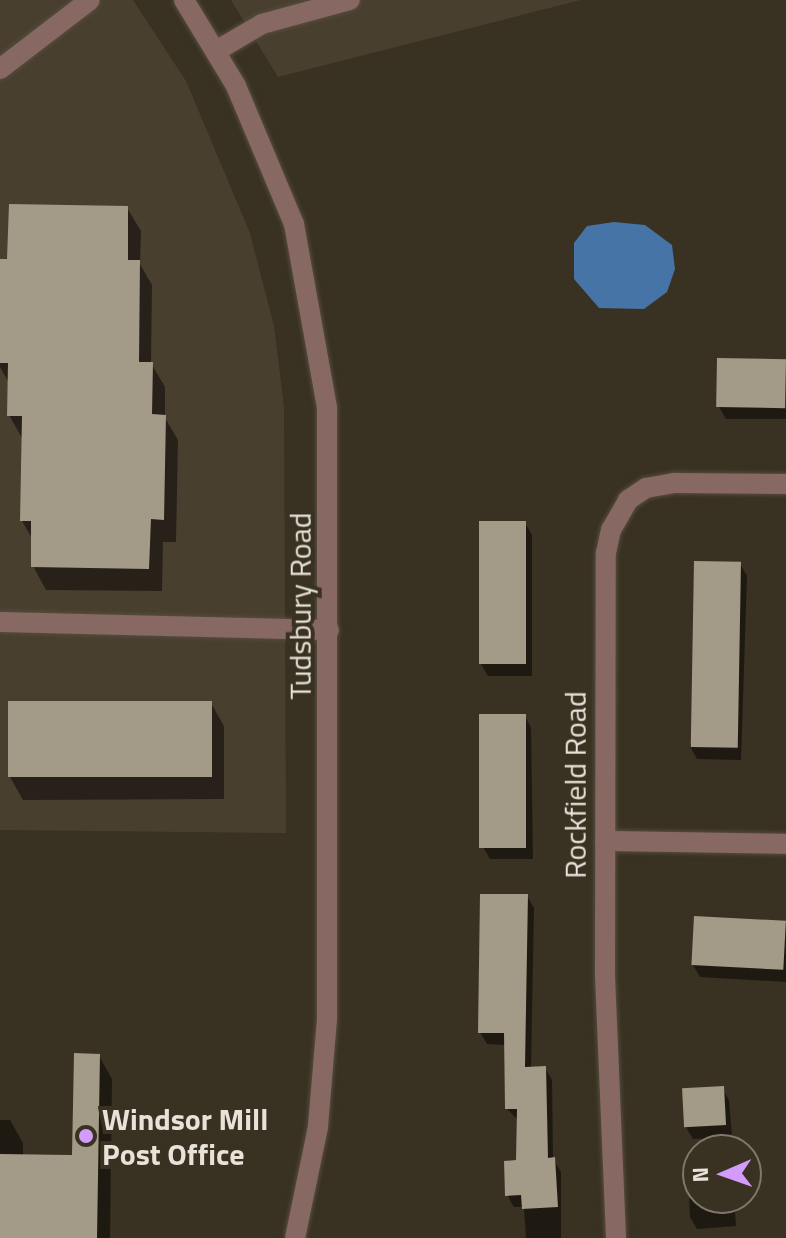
<!DOCTYPE html>
<style>
body{margin:0}
#map{position:relative;width:786px;height:1238px;overflow:hidden;background:#393121;font-family:"Titillium Web",sans-serif}
div>[style]{position:absolute}
.industrial>*{inset:0;background:#493f2f}
.water>*{inset:0;background:#4774a6}
.shadow>*{inset:0;background:#0007}
.building>*{inset:0;background:#a39a87;transform-origin:0 0}
.roads{filter:drop-shadow(0 0 2px #554d3e) drop-shadow(0 0 2px #554d3e)}
.minor>*{height:20px;margin:-10px;padding:0 10px;transform-origin:10px;border-radius:10px;background:#886863}
.dots>*{width:22px;height:22px;translate:-50% -50%;box-sizing:border-box;border:4px solid #393121;border-radius:50%}
span{translate:-50% -50%;white-space:nowrap;text-align:center;line-height:1.15;-webkit-text-stroke:8px #393121;paint-order:stroke}
.street-label{font-size:30px;color:#e8e3d9}
.poi-label{font-size:30px;color:#e8e3d9;font-weight:700}
.left{translate:0 -50%;text-align:left}
.north{position:absolute;left:682px;top:1134px;width:80px;height:80px;box-sizing:border-box;background:#393121;border:2px solid #7f786b;border-radius:50%;rotate:268deg;font-size:22px;font-weight:700;line-height:32px;text-align:center;color:#e8e3d9}
.north::after{content:'';display:block;margin:auto;width:28px;height:36px;background:#d39cfc;clip-path:polygon(50% 0,100% 100%,50% 72%,0 100%)}
</style>
<div id="map">
<div class="industrial">
<div style="clip-path:polygon(0 0,133px 0,186px 81px,250px 233px,274px 326px,284px 407px,286px 833px,0 830px)"></div>
<div style="clip-path:polygon(231px 0,581px 0,278px 77px)"></div>
</div>
<div class="water">
<div style="clip-path:polygon(614px 222px,645px 225px,672px 245px,675px 269px,667px 292px,644px 309px,599px 308px,574px 279px,574px 243px,587px 226px)"></div>
</div>
<div class="shadow">
<div style="clip-path:polygon(127px 208px,141px 231px,140px 264px,152px 285px,151px 363px,165px 387px,165px 418px,178px 440px,176px 542px,163px 542px,162px 591px,46px 590px,33px 566px,33px 540px,22px 521px,22px 438px,9px 415px,9px 383px,0 367px,0 261px)"></div>
<div style="clip-path:polygon(786px 361px,786px 419px,726px 419px,719px 407px)"></div>
<div style="clip-path:polygon(525px 523px,532px 535px,532px 676px,488px 676px,481px 664px)"></div>
<div style="clip-path:polygon(740px 564px,747px 576px,741px 760px,697px 759px,690px 746px)"></div>
<div style="clip-path:polygon(211px 703px,224px 726px,224px 799px,23px 800px,10px 777px)"></div>
<div style="clip-path:polygon(525px 716px,531px 728px,533px 859px,490px 859px,483px 847px)"></div>
<div style="clip-path:polygon(527px 896px,534px 908px,531px 1068px,545px 1068px,552px 1080px,553px 1159px,561px 1172px,561px 1238px,526px 1238px,524px 1207px,514px 1207px,507px 1195px,518px 1162px,519px 1121px,507px 1109px,506px 1045px,487px 1044px,480px 1032px)"></div>
<div style="clip-path:polygon(786px 923px,786px 982px,700px 977px,693px 965px)"></div>
<div style="clip-path:polygon(99px 1056px,112px 1079px,110px 1238px,0 1238px,0 1120px,10px 1120px,23px 1143px,23px 1156px,74px 1157px)"></div>
<div style="clip-path:polygon(722px 1088px,729px 1100px,732px 1137px,693px 1139px,686px 1127px)"></div>
<div style="clip-path:polygon(698px 1174px,698px 1198px,734px 1198px,736px 1226px,697px 1229px,690px 1217px,688px 1175px)"></div>
</div>
<div class="building">
<div style="clip-path:polygon(9px 204px,128px 206px,128px 260px,140px 260px,139px 362px,153px 362px,152px 414px,166px 415px,164px 520px,151px 519px,149px 569px,31px 567px,31px 521px,20px 521px,22px 416px,7px 416px,8px 363px,0 363px,0 259px,7px 259px)"></div>
<div style="left:717px;top:358px;width:69px;height:49px;rotate:1deg"></div>
<div style="left:479px;top:521px;width:47px;height:143px"></div>
<div style="left:694px;top:561px;width:47px;height:186px;rotate:1deg"></div>
<div style="left:8px;top:701px;width:204px;height:76px"></div>
<div style="left:479px;top:714px;width:47px;height:134px"></div>
<div style="clip-path:polygon(480px 894px,528px 894px,525px 1067px,546px 1066px,548px 1158px,555px 1157px,558px 1207px,522px 1209px,521px 1195px,505px 1196px,504px 1161px,516px 1160px,517px 1109px,505px 1109px,504px 1033px,478px 1033px)"></div>
<div style="left:694px;top:916px;width:92px;height:49px;rotate:3deg"></div>
<div style="clip-path:polygon(74px 1053px,100px 1054px,97px 1238px,0 1238px,0 1154px,72px 1155px)"></div>
<div style="left:724px;top:1086px;width:39px;height:42px;rotate:87deg"></div>
</div>
<div class="roads">
<div class="minor">
<div style="left:184px;top:0;width:100px;rotate:58.8deg"></div>
<div style="left:236px;top:86px;width:150px;rotate:67.2deg"></div>
<div style="left:294px;top:224px;width:186px;rotate:79.8deg"></div>
<div style="left:327px;top:407px;width:612px;rotate:90deg"></div>
<div style="left:327px;top:1019px;width:108px;rotate:94.8deg"></div>
<div style="left:318px;top:1127px;width:113px;rotate:101.7deg"></div>
<div style="left:216px;top:51px;width:53px;rotate:-30.4deg"></div>
<div style="left:262px;top:24px;width:91px;rotate:-15.3deg"></div>
<div style="left:0;top:69px;width:113px;rotate:-37.5deg"></div>
<div style="left:0;top:622px;width:329px;rotate:1.4deg"></div>
<div style="left:605px;top:841px;width:181px;rotate:0.9deg"></div>
<div style="left:616px;top:1238px;width:262px;rotate:-92.4deg"></div>
<div style="left:605px;top:976px;width:423px;rotate:-89.9deg"></div>
<div style="left:606px;top:553px;width:24px;rotate:-78deg"></div>
<div style="left:611px;top:530px;width:34px;rotate:-60deg"></div>
<div style="left:628px;top:500px;width:22px;rotate:-34deg"></div>
<div style="left:646px;top:488px;width:28px;rotate:-10deg"></div>
<div style="left:674px;top:483px;width:112px;rotate:0.5deg"></div>
</div>
</div>
<div class="dots">
<div style="left:86px;top:1136px;background:#d39cfc"></div>
</div>
<div class="street-label">
<span style="left:300px;top:606px;rotate:-90deg">Tudsbury Road</span>
<span style="left:575px;top:785px;rotate:-90deg">Rockfield Road</span>
</div>
<div class="poi-label">
<span class="left" style="left:102px;top:1136px">Windsor Mill<br>Post Office</span>
</div>
<div class="north">N</div>
</div>
